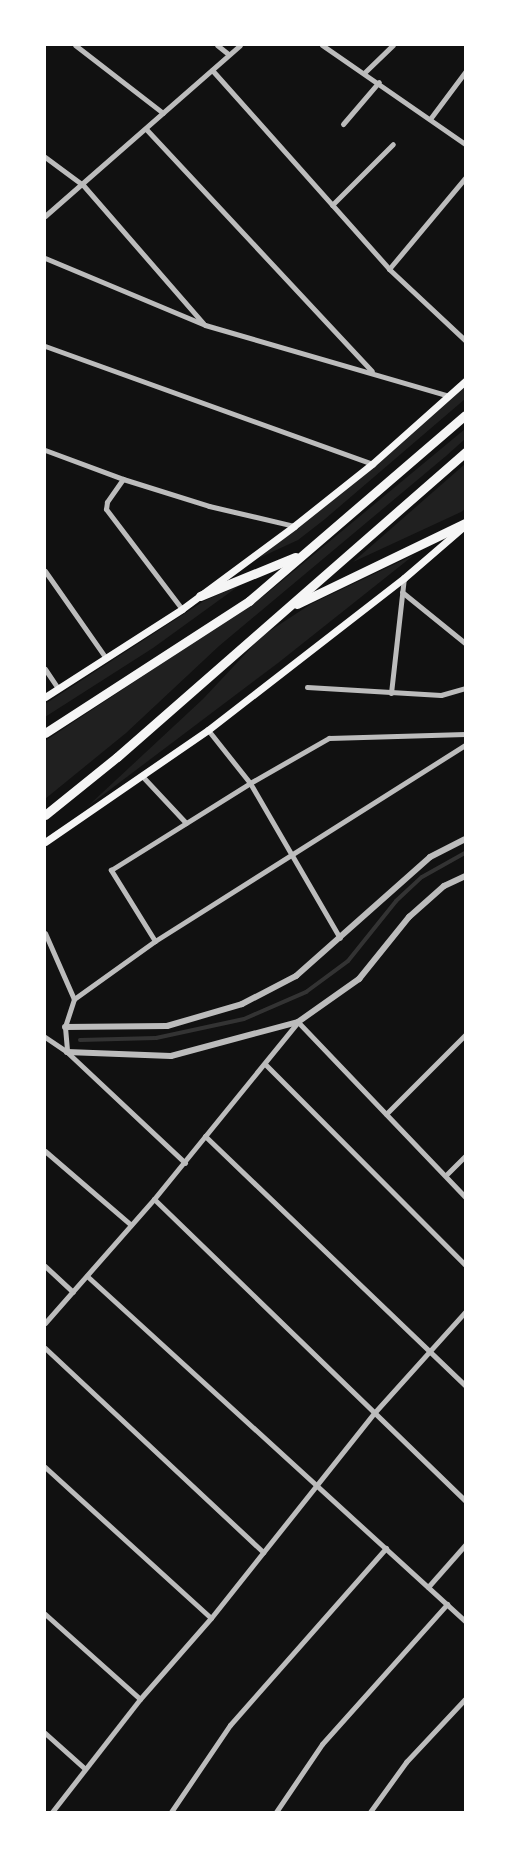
<!DOCTYPE html>
<style>
body{margin:0}
#map{position:relative;width:510px;height:1857px;overflow:hidden;background:#111;font-family:"Varela Round",sans-serif}
div>[style]{position:absolute}
.green>*{inset:0;background:#202020}
.stream>*{height:4px;margin:-2px;padding:0 2px;transform-origin:2px;border-radius:2px;background:#333}
.minor>*{height:5px;margin:-2.5px;padding:0 2.5px;transform-origin:2.5px;border-radius:2.5px;background:#bcbcbc}
.tertiary>*{height:6px;margin:-3px;padding:0 3px;transform-origin:3px;border-radius:3px;background:#bcbcbc}
.secondary>*{height:7px;margin:-3.5px;padding:0 3.5px;transform-origin:3.5px;border-radius:3.5px;background:#f5f5f5}
.trunk>*{height:9px;margin:-4.5px;padding:0 4.5px;transform-origin:4.5px;border-radius:4.5px;background:#f5f5f5}
span{translate:-50% -50%;white-space:nowrap;text-align:center;line-height:1.15;-webkit-text-stroke:4px #fff;paint-order:stroke}
.frame{position:absolute;inset:0;border:46px solid #fff;pointer-events:none}
</style>
<div id="map">
<div class="green">
<div style="clip-path:polygon(465px 386px,465px 399px,325px 519px,298px 540px,259px 558px,374px 467px)"></div>
<div style="clip-path:polygon(465px 429px,465px 439px,446px 456px,219px 646px,126px 733px,45px 799px,45px 741px,265px 595px)"></div>
<div style="clip-path:polygon(465px 464px,465px 509px,461px 512px,353px 562px)"></div>
<div style="clip-path:polygon(414px 555px,278px 663px,87px 807px,203px 699px,262px 636px,311px 604px)"></div>
<div style="clip-path:polygon(240px 585px,153px 648px,45px 717px,45px 704px,204px 601px)"></div>
</div>
<div class="stream">
<div style="left:80px;top:1040px;width:76px;rotate:-1.5deg"></div>
<div style="left:156px;top:1038px;width:90px;rotate:-12.2deg"></div>
<div style="left:244px;top:1019px;width:68px;rotate:-23.5deg"></div>
<div style="left:306px;top:992px;width:52px;rotate:-36.4deg"></div>
<div style="left:348px;top:961px;width:77px;rotate:-51.3deg"></div>
<div style="left:396px;top:901px;width:35px;rotate:-43deg"></div>
<div style="left:422px;top:877px;width:49px;rotate:-29.2deg"></div>
</div>
<div class="minor">
<div style="left:75px;top:45px;width:111px;rotate:37.7deg"></div>
<div style="left:217px;top:45px;width:14px;rotate:39deg"></div>
<div style="left:322px;top:45px;width:174px;rotate:34.7deg"></div>
<div style="left:212px;top:70px;width:266px;rotate:48.3deg"></div>
<div style="left:389px;top:269px;width:104px;rotate:43.1deg"></div>
<div style="left:365px;top:72px;width:39px;rotate:-44deg"></div>
<div style="left:430px;top:119px;width:59px;rotate:-53.3deg"></div>
<div style="left:343px;top:124px;width:55px;rotate:-49.4deg"></div>
<div style="left:146px;top:129px;width:331px;rotate:47deg"></div>
<div style="left:45px;top:157px;width:47px;rotate:36.4deg"></div>
<div style="left:83px;top:185px;width:183px;rotate:49deg"></div>
<div style="left:332px;top:205px;width:86px;rotate:-45deg"></div>
<div style="left:45px;top:216px;width:259px;rotate:-41.2deg"></div>
<div style="left:45px;top:258px;width:173px;rotate:22.7deg"></div>
<div style="left:205px;top:325px;width:254px;rotate:16.2deg"></div>
<div style="left:389px;top:269px;width:119px;rotate:-50.1deg"></div>
<div style="left:45px;top:346px;width:348px;rotate:19.8deg"></div>
<div style="left:45px;top:450px;width:83px;rotate:20.4deg"></div>
<div style="left:123px;top:479px;width:90px;rotate:17.4deg"></div>
<div style="left:209px;top:506px;width:87px;rotate:13.2deg"></div>
<div style="left:123px;top:479px;width:28px;rotate:125deg"></div>
<div style="left:107px;top:502px;width:7px;rotate:98deg"></div>
<div style="left:106px;top:509px;width:126px;rotate:52.8deg"></div>
<div style="left:45px;top:571px;width:106px;rotate:55deg"></div>
<div style="left:402px;top:592px;width:81px;rotate:39deg"></div>
<div style="left:45px;top:669px;width:23px;rotate:56deg"></div>
<div style="left:307px;top:687px;width:134px;rotate:3.4deg"></div>
<div style="left:441px;top:695px;width:25px;rotate:-16deg"></div>
<div style="left:391px;top:693px;width:116px;rotate:-83.6deg"></div>
<div style="left:208px;top:730px;width:68px;rotate:51.6deg"></div>
<div style="left:250px;top:783px;width:179px;rotate:59.9deg"></div>
<div style="left:143px;top:777px;width:63px;rotate:46.9deg"></div>
<div style="left:45px;top:933px;width:72px;rotate:66.3deg"></div>
<div style="left:74px;top:999px;width:29px;rotate:108deg"></div>
<div style="left:65px;top:1027px;width:25px;rotate:85deg"></div>
<div style="left:155px;top:941px;width:84px;rotate:-121.8deg"></div>
<div style="left:111px;top:870px;width:164px;rotate:-32deg"></div>
<div style="left:250px;top:783px;width:91px;rotate:-29.7deg"></div>
<div style="left:329px;top:738px;width:136px;rotate:-1.7deg"></div>
<div style="left:74px;top:999px;width:100px;rotate:-35.6deg"></div>
<div style="left:155px;top:941px;width:367px;rotate:-32.3deg"></div>
<div style="left:45px;top:1037px;width:27px;rotate:34deg"></div>
<div style="left:67px;top:1052px;width:162px;rotate:43.2deg"></div>
<div style="left:266px;top:1065px;width:282px;rotate:45.1deg"></div>
<div style="left:386px;top:1114px;width:112px;rotate:-45deg"></div>
<div style="left:205px;top:1136px;width:360px;rotate:43.8deg"></div>
<div style="left:45px;top:1151px;width:113px;rotate:40.7deg"></div>
<div style="left:446px;top:1175px;width:27px;rotate:-45deg"></div>
<div style="left:154px;top:1199px;width:433px;rotate:44.1deg"></div>
<div style="left:45px;top:1266px;width:38px;rotate:43deg"></div>
<div style="left:87px;top:1276px;width:512px;rotate:42.39deg"></div>
<div style="left:45px;top:1323px;width:165px;rotate:-48.7deg"></div>
<div style="left:154px;top:1199px;width:228px;rotate:-50.9deg"></div>
<div style="left:298px;top:1022px;width:242px;rotate:46.3deg"></div>
<div style="left:45px;top:1348px;width:299px;rotate:43.1deg"></div>
<div style="left:45px;top:1467px;width:224px;rotate:42.3deg"></div>
<div style="left:428px;top:1587px;width:56px;rotate:-48.6deg"></div>
<div style="left:45px;top:1614px;width:127px;rotate:41.8deg"></div>
<div style="left:45px;top:1733px;width:52px;rotate:41.9deg"></div>
<div style="left:52px;top:1812px;width:143px;rotate:-52.1deg"></div>
<div style="left:140px;top:1699px;width:108px;rotate:-48.8deg"></div>
<div style="left:211px;top:1618px;width:263px;rotate:-51.5deg"></div>
<div style="left:375px;top:1412px;width:135px;rotate:-48deg"></div>
<div style="left:171px;top:1812px;width:105px;rotate:-55.9deg"></div>
<div style="left:230px;top:1725px;width:236px;rotate:-48.6deg"></div>
<div style="left:276px;top:1812px;width:82px;rotate:-55.9deg"></div>
<div style="left:322px;top:1744px;width:188px;rotate:-48.2deg"></div>
<div style="left:370px;top:1812px;width:62px;rotate:-54.2deg"></div>
<div style="left:406px;top:1762px;width:86px;rotate:-46.9deg"></div>
</div>
<div class="tertiary">
<div style="left:65px;top:1027px;width:102px;rotate:-0.6deg"></div>
<div style="left:167px;top:1026px;width:78px;rotate:-16.3deg"></div>
<div style="left:242px;top:1004px;width:61px;rotate:-27.4deg"></div>
<div style="left:296px;top:976px;width:179px;rotate:-41.6deg"></div>
<div style="left:430px;top:857px;width:39px;rotate:-27deg"></div>
<div style="left:67px;top:1052px;width:104px;rotate:2.2deg"></div>
<div style="left:171px;top:1056px;width:131px;rotate:-15deg"></div>
<div style="left:298px;top:1022px;width:75px;rotate:-35.2deg"></div>
<div style="left:359px;top:979px;width:80px;rotate:-51.1deg"></div>
<div style="left:409px;top:917px;width:47px;rotate:-41.5deg"></div>
<div style="left:444px;top:886px;width:23px;rotate:-25deg"></div>
</div>
<div class="secondary">
<div style="left:45px;top:697px;width:163px;rotate:-32.7deg"></div>
<div style="left:182px;top:609px;width:139px;rotate:-36.5deg"></div>
<div style="left:294px;top:526px;width:100px;rotate:-38.5deg"></div>
<div style="left:372px;top:464px;width:125px;rotate:-41.7deg"></div>
<div style="left:45px;top:842px;width:198px;rotate:-34.5deg"></div>
<div style="left:208px;top:730px;width:248px;rotate:-37.8deg"></div>
<div style="left:404px;top:578px;width:78px;rotate:-40.8deg"></div>
</div>
<div class="trunk">
<div style="left:200px;top:596px;width:103px;rotate:-22.3deg"></div>
<div style="left:297px;top:604px;width:187px;rotate:-25.7deg"></div>
<div style="left:45px;top:733px;width:243px;rotate:-32.9deg"></div>
<div style="left:249px;top:601px;width:285px;rotate:-40.7deg"></div>
<div style="left:45px;top:815px;width:92px;rotate:-38.9deg"></div>
<div style="left:117px;top:757px;width:463px;rotate:-41.2deg"></div>
</div>
<div class="frame"></div>
</div>
